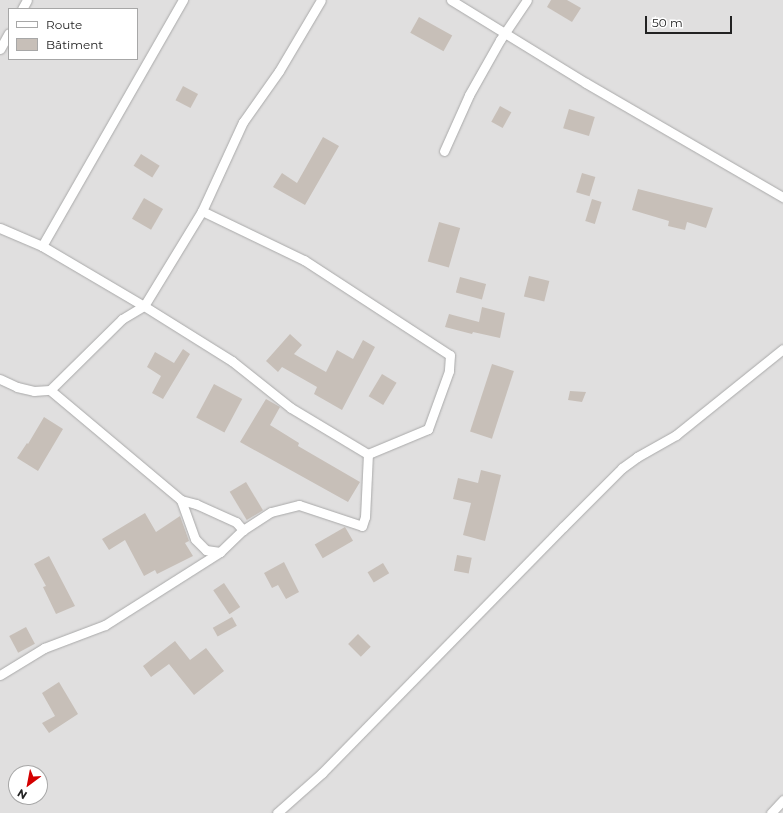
<!DOCTYPE html>
<meta charset="utf-8">
<style>
body{margin:0}
#map{position:relative;width:783px;height:813px;overflow:hidden;background:#f2efe9;font-family:Montserrat,sans-serif}
div>[style]{position:absolute}
.residential>*{inset:0;background:#e0dfdf}
.building>*{inset:0;background:#c7bfb8;transform-origin:0 0}
.roads{filter:drop-shadow(0 0 1px #a9a9a9) drop-shadow(0 0 1px #a9a9a9)}
.minor>*{height:9px;margin:-4.5px;padding:0 4.5px;transform-origin:4.5px;border-radius:4.5px;background:#fff}
span{translate:-50% -50%;white-space:nowrap;text-align:center;line-height:1.15;-webkit-text-stroke:4px #fff;paint-order:stroke}
.legend{position:absolute;left:8px;top:8px;width:130px;height:52px;box-sizing:border-box;background:#fff;border:1px solid #a7a7a7;margin:0;padding:5px 7px;list-style:none;font-size:12px;color:#222}
.legend li{display:flex;align-items:center;gap:8px;height:20px}
.legend b{width:20px;border:1px solid #a7a7a7}
.north{position:absolute;left:8px;top:765px;width:40px;height:40px;box-sizing:border-box;background:#fff;border:1px solid #a7a7a7;border-radius:50%;rotate:212deg;font-size:11px;font-weight:700;line-height:16px;text-align:center;color:#222}
.north::after{content:'';display:block;margin:auto;width:14px;height:18px;background:#d40000;clip-path:polygon(50% 0,100% 100%,50% 72%,0 100%)}
.scale{position:absolute;left:645px;top:16px;width:87px;height:18px;box-sizing:border-box;border:2px solid #222;border-top:0;padding-left:5px;font-size:12px;line-height:14px;white-space:nowrap;color:#222;-webkit-text-stroke:3px #fff;paint-order:stroke}
</style>
<div id="map">
<div class="residential">
<div style="clip-path:polygon(evenodd,0 0,783px 0,783px 813px,0 813px,0 0,9px 9px,137px 9px,137px 59px,9px 59px,9px 9px,0 0,16px 773px,40px 773px,40px 797px,16px 797px,16px 773px)"></div>
</div>
<div class="building">
<div style="clip-path:polygon(551px 0,567px 0,581px 8px,572px 22px,547px 7px)"></div>
<div style="left:419px;top:17px;width:38px;height:18px;rotate:29deg"></div>
<div style="left:183px;top:86px;width:17px;height:16px;rotate:28deg"></div>
<div style="left:500px;top:106px;width:13px;height:18px;rotate:29deg"></div>
<div style="left:569px;top:109px;width:27px;height:20px;rotate:17deg"></div>
<div style="clip-path:polygon(323px 137px,339px 146px,305px 205px,273px 187px,282px 173px,297px 183px)"></div>
<div style="left:141px;top:154px;width:22px;height:14px;rotate:32deg"></div>
<div style="left:582px;top:173px;width:14px;height:20px;rotate:17deg"></div>
<div style="clip-path:polygon(638px 189px,713px 208px,706px 228px,687px 222px,685px 230px,668px 226px,669px 221px,632px 210px)"></div>
<div style="left:144px;top:198px;width:22px;height:24px;rotate:30deg"></div>
<div style="left:592px;top:199px;width:10px;height:23px;rotate:17deg"></div>
<div style="left:439px;top:222px;width:22px;height:41px;rotate:16deg"></div>
<div style="left:529px;top:276px;width:21px;height:21px;rotate:14deg"></div>
<div style="left:460px;top:277px;width:27px;height:16px;rotate:15deg"></div>
<div style="clip-path:polygon(482px 307px,505px 313px,500px 338px,473px 332px,472px 334px,445px 327px,449px 314px,479px 322px)"></div>
<div style="clip-path:polygon(290px 334px,302px 345px,294px 354px,326px 372px,337px 350px,353px 359px,363px 340px,375px 347px,342px 410px,314px 394px,317px 387px,282px 367px,278px 372px,266px 361px)"></div>
<div style="clip-path:polygon(183px 349px,190px 354px,163px 399px,152px 393px,161px 376px,147px 367px,155px 352px,174px 363px)"></div>
<div style="left:492px;top:364px;width:23px;height:71px;rotate:18deg"></div>
<div style="left:382px;top:374px;width:17px;height:26px;rotate:31deg"></div>
<div style="left:214px;top:384px;width:32px;height:38px;rotate:28deg"></div>
<div style="clip-path:polygon(570px 391px,586px 392px,582px 402px,568px 400px)"></div>
<div style="clip-path:polygon(266px 399px,280px 407px,270px 425px,299px 443px,298px 446px,360px 482px,348px 502px,240px 442px)"></div>
<div style="clip-path:polygon(44px 417px,63px 429px,38px 471px,17px 458px,27px 443px,28px 444px)"></div>
<div style="clip-path:polygon(481px 470px,501px 475px,485px 541px,463px 535px,471px 503px,453px 499px,458px 478px,478px 483px)"></div>
<div style="left:246px;top:482px;width:33px;height:19px;rotate:59deg"></div>
<div style="clip-path:polygon(145px 513px,156px 532px,180px 516px,189px 541px,185px 543px,193px 556px,157px 574px,155px 570px,144px 576px,125px 540px,109px 550px,102px 539px)"></div>
<div style="left:345px;top:527px;width:16px;height:35px;rotate:60deg"></div>
<div style="left:457px;top:555px;width:15px;height:16px;rotate:11deg"></div>
<div style="clip-path:polygon(49px 556px,75px 606px,56px 614px,43px 587px,46px 586px,34px 564px)"></div>
<div style="clip-path:polygon(284px 562px,299px 592px,286px 599px,278px 585px,272px 588px,264px 573px)"></div>
<div style="left:383px;top:563px;width:12px;height:18px;rotate:59deg"></div>
<div style="left:224px;top:583px;width:29px;height:13px;rotate:56deg"></div>
<div style="left:232px;top:617px;width:10px;height:22px;rotate:61deg"></div>
<div style="left:26px;top:627px;width:19px;height:19px;rotate:62deg"></div>
<div style="left:358px;top:634px;width:18px;height:14px;rotate:45deg"></div>
<div style="clip-path:polygon(175px 641px,190px 660px,206px 648px,224px 671px,194px 695px,169px 664px,151px 677px,143px 666px)"></div>
<div style="clip-path:polygon(59px 682px,78px 714px,49px 733px,42px 723px,55px 716px,42px 693px)"></div>
</div>
<div class="roads">
<div class="minor">
<div style="left:451px;top:0;width:158px;rotate:31.6deg"></div>
<div style="left:586px;top:83px;width:228px;rotate:30.1deg"></div>
<div style="left:22px;top:9px;width:10px;rotate:-61deg"></div>
<div style="left:0;top:49px;width:18px;rotate:-61deg"></div>
<div style="left:444px;top:151px;width:61px;rotate:-65.9deg"></div>
<div style="left:469px;top:95px;width:63px;rotate:-60.6deg"></div>
<div style="left:500px;top:40px;width:48px;rotate:-56deg"></div>
<div style="left:202px;top:211px;width:113px;rotate:25.7deg"></div>
<div style="left:304px;top:260px;width:174px;rotate:33.1deg"></div>
<div style="left:450px;top:355px;width:16px;rotate:94deg"></div>
<div style="left:449px;top:371px;width:62px;rotate:109.9deg"></div>
<div style="left:428px;top:429px;width:65px;rotate:157.4deg"></div>
<div style="left:0;top:228px;width:46px;rotate:23.2deg"></div>
<div style="left:42px;top:246px;width:118px;rotate:30.5deg"></div>
<div style="left:144px;top:306px;width:104px;rotate:32deg"></div>
<div style="left:232px;top:361px;width:75px;rotate:38.5deg"></div>
<div style="left:291px;top:408px;width:90px;rotate:30.9deg"></div>
<div style="left:42px;top:246px;width:284px;rotate:-60.2deg"></div>
<div style="left:0;top:379px;width:19px;rotate:25deg"></div>
<div style="left:17px;top:387px;width:17px;rotate:13deg"></div>
<div style="left:34px;top:391px;width:16px;rotate:-4deg"></div>
<div style="left:50px;top:390px;width:171px;rotate:40deg"></div>
<div style="left:181px;top:500px;width:16px;rotate:15deg"></div>
<div style="left:196px;top:504px;width:44px;rotate:24.2deg"></div>
<div style="left:236px;top:522px;width:11px;rotate:49deg"></div>
<div style="left:50px;top:390px;width:101px;rotate:-44.6deg"></div>
<div style="left:122px;top:319px;width:26px;rotate:-31deg"></div>
<div style="left:144px;top:306px;width:111px;rotate:-58.6deg"></div>
<div style="left:202px;top:211px;width:98px;rotate:-65.3deg"></div>
<div style="left:243px;top:122px;width:62px;rotate:-54.8deg"></div>
<div style="left:279px;top:71px;width:82px;rotate:-59.4deg"></div>
<div style="left:181px;top:500px;width:41px;rotate:70.3deg"></div>
<div style="left:195px;top:539px;width:16px;rotate:45deg"></div>
<div style="left:206px;top:550px;width:14px;rotate:8deg"></div>
<div style="left:220px;top:552px;width:32px;rotate:-44deg"></div>
<div style="left:243px;top:530px;width:33px;rotate:-33deg"></div>
<div style="left:271px;top:512px;width:29px;rotate:-14deg"></div>
<div style="left:299px;top:505px;width:66px;rotate:18.4deg"></div>
<div style="left:362px;top:526px;width:9px;rotate:-72deg"></div>
<div style="left:365px;top:517px;width:63px;rotate:-87.3deg"></div>
<div style="left:0;top:675px;width:52px;rotate:-31.5deg"></div>
<div style="left:44px;top:648px;width:65px;rotate:-20.7deg"></div>
<div style="left:105px;top:625px;width:136px;rotate:-32.4deg"></div>
<div style="left:277px;top:813px;width:60px;rotate:-41.6deg"></div>
<div style="left:322px;top:773px;width:344px;rotate:-45.6deg"></div>
<div style="left:563px;top:527px;width:83px;rotate:-45deg"></div>
<div style="left:622px;top:468px;width:19px;rotate:-36deg"></div>
<div style="left:637px;top:457px;width:45px;rotate:-29.4deg"></div>
<div style="left:676px;top:435px;width:137px;rotate:-38.8deg"></div>
<div style="left:771px;top:813px;width:18px;rotate:-47deg"></div>
</div>
</div>
<ul class="legend">
<li><b style="height:5px;background:#fff"></b>Route</li>
<li><b style="height:11px;background:#c7bfb8"></b>Bâtiment</li>
</ul>
<div class="north">N</div>
<div class="scale">50 m</div>
</div>
